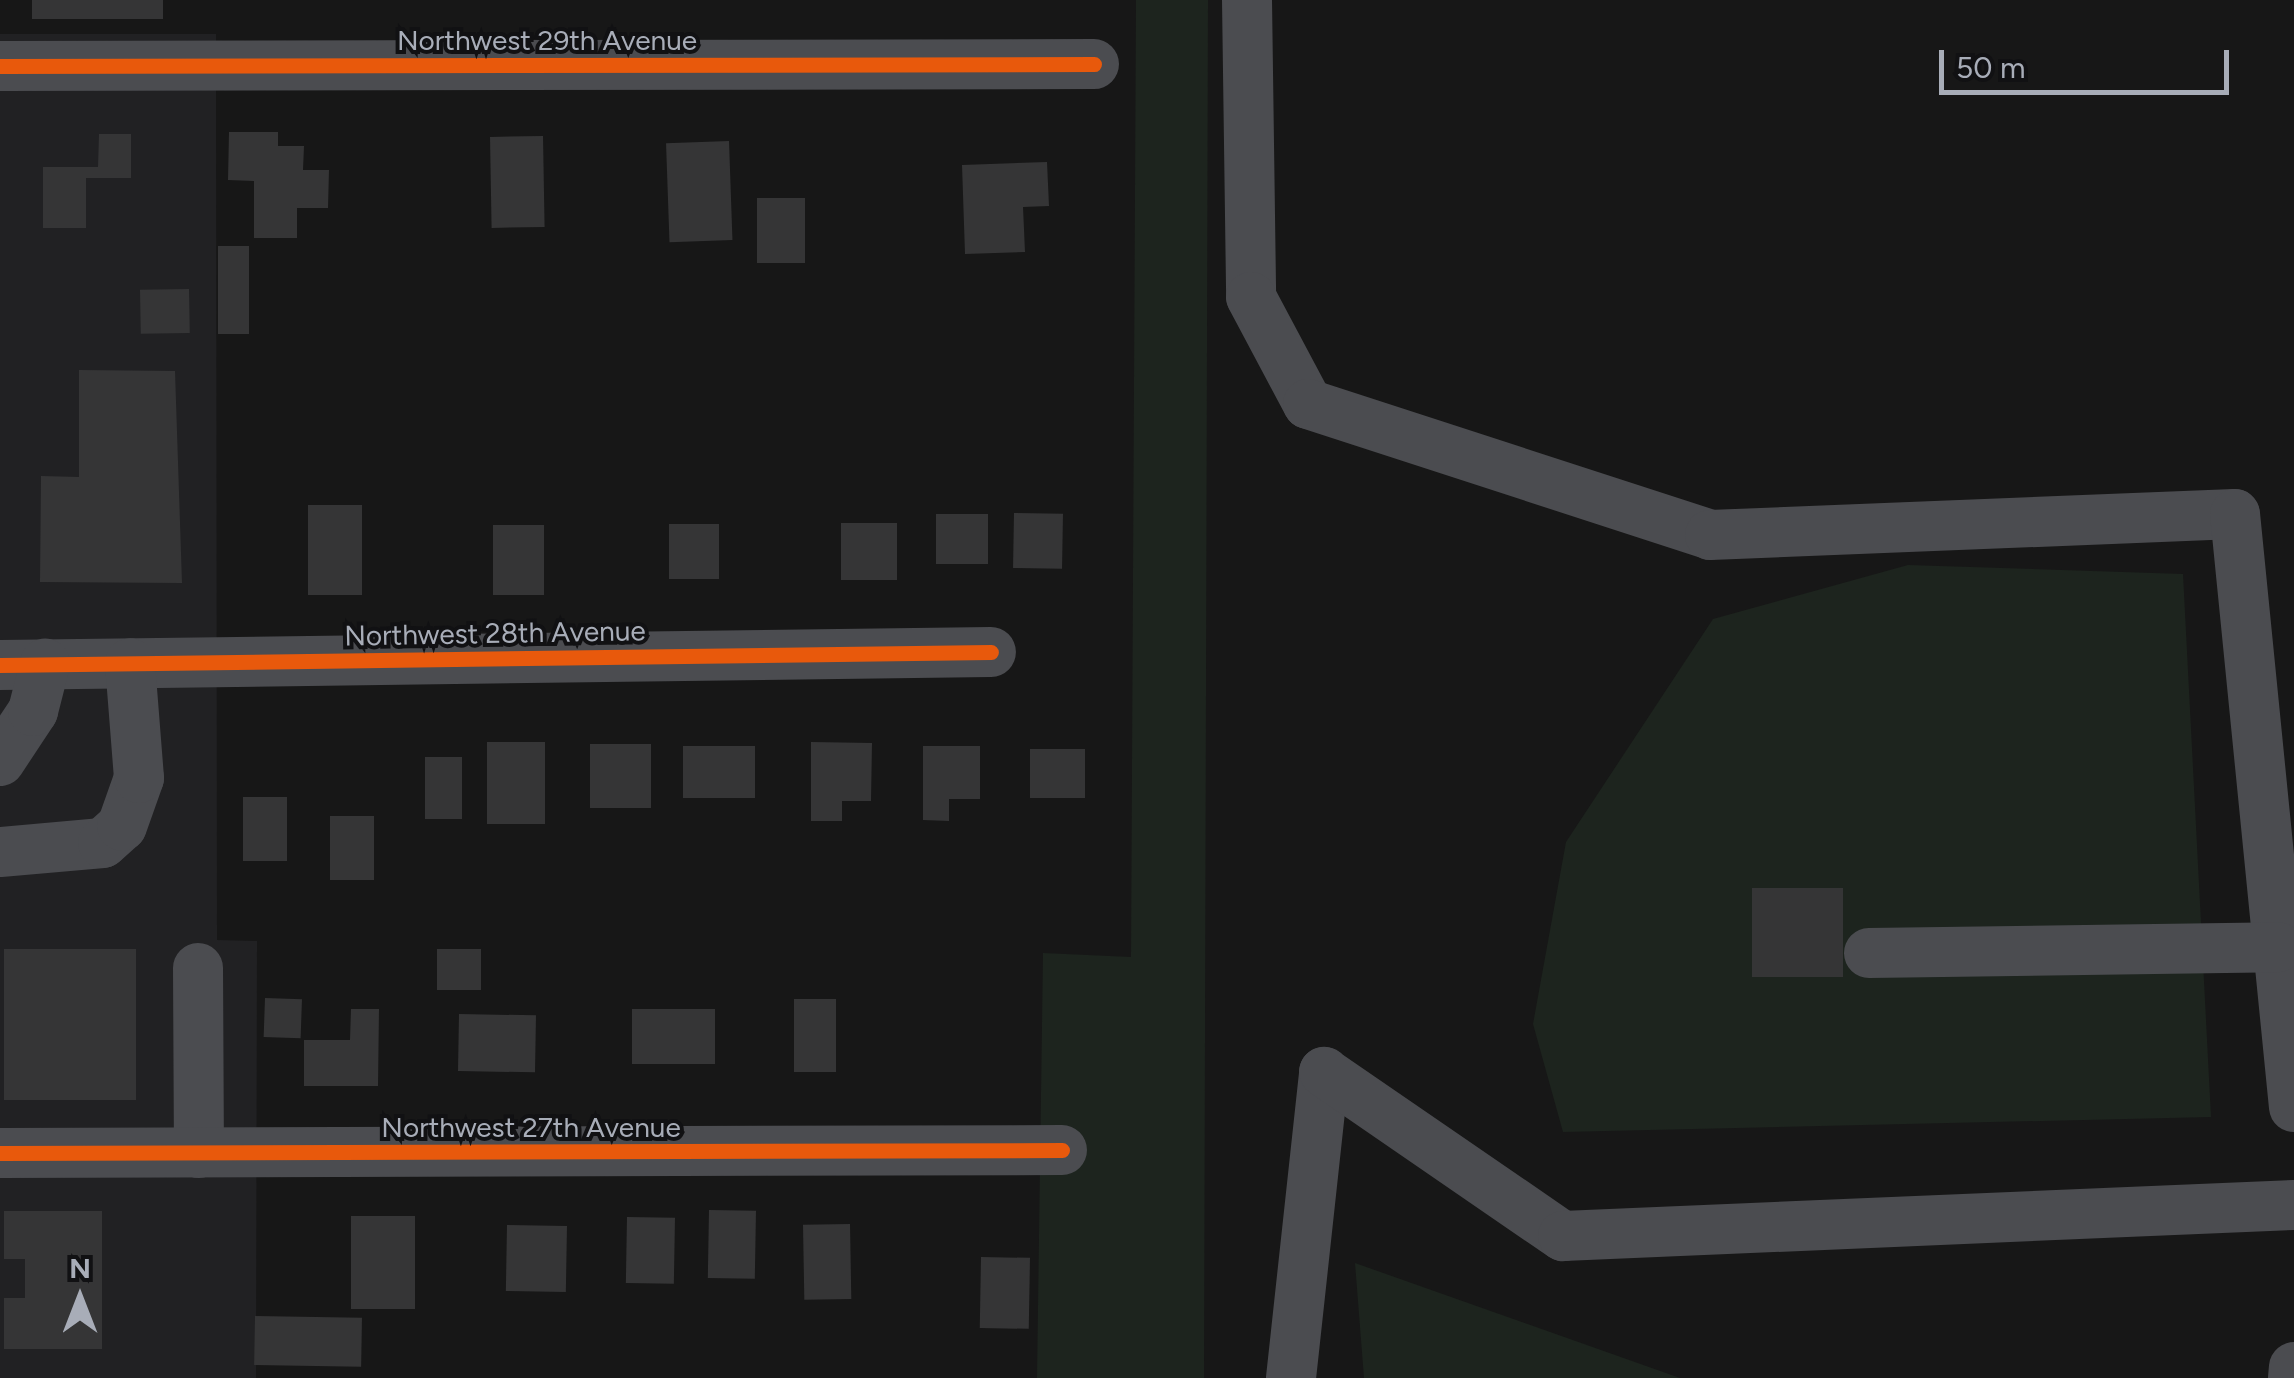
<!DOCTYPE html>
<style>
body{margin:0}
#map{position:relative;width:2294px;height:1378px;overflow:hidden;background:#171717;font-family:Figtree,sans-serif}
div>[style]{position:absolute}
.built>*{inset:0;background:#212123}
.green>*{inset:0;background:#1d241e}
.building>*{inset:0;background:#353536;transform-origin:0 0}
.minor>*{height:50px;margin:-25px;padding:0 25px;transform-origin:25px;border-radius:25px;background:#4b4c50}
.cycleway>*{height:15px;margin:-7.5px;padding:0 7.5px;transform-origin:7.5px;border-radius:7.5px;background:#e8590c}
span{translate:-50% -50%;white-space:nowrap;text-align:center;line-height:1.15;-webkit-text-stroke:8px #111113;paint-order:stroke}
.street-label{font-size:28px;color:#a8adb8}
.north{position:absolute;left:30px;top:1248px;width:100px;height:100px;-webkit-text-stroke:8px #111113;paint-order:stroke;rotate:0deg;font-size:28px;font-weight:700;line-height:40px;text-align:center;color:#a8adb8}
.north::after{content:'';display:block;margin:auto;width:35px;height:45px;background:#a8adb8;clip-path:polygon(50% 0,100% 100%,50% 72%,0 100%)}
.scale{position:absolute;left:1939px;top:50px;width:290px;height:45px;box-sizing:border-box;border:5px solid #a8adb8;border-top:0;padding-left:12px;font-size:30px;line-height:35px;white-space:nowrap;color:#a8adb8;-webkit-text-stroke:8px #111113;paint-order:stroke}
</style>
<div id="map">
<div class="built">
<div style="clip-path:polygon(0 34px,216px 34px,217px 940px,257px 941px,256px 1378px,0 1378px)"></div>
</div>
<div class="green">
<div style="clip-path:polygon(1136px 0,1208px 0,1204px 1378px,1037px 1378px,1043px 953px,1131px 957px)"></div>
<div style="clip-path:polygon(1908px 565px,2183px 574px,2211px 1117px,1563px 1132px,1533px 1024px,1566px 842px,1713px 619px)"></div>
<div style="clip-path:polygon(1355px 1263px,1680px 1378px,1364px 1378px)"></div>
</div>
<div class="building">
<div style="left:32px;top:0;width:131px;height:19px"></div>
<div style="clip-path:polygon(229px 132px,278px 132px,278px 146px,304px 146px,303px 170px,329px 170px,328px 208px,297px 208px,297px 238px,254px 238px,254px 181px,228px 180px)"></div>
<div style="clip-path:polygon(99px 134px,131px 134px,131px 178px,86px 178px,86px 228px,43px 228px,43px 167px,98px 167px)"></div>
<div style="left:543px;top:136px;width:91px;height:53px;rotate:89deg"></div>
<div style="left:729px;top:141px;width:99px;height:63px;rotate:88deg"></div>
<div style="clip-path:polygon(1047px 162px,1049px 206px,1023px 207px,1025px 252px,965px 254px,962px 165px)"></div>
<div style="left:757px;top:198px;width:48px;height:65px"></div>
<div style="left:218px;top:246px;width:31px;height:88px"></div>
<div style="left:189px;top:289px;width:44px;height:49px;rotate:89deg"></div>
<div style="clip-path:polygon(79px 370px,175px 371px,182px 583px,40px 582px,41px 476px,79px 477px)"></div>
<div style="left:308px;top:505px;width:54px;height:90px"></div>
<div style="left:1014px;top:513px;width:49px;height:55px;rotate:1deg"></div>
<div style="left:936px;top:514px;width:52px;height:50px"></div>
<div style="left:841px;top:523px;width:56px;height:57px"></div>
<div style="left:669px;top:524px;width:50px;height:55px"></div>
<div style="left:493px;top:525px;width:51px;height:70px"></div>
<div style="left:487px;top:742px;width:58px;height:82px"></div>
<div style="clip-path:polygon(811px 742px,872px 743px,871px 801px,842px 801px,842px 821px,811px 821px)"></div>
<div style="left:590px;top:744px;width:61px;height:64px"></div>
<div style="left:683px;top:746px;width:72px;height:52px"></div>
<div style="clip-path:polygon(923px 746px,980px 746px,980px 799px,949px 799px,949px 821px,923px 820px)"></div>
<div style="left:1030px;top:749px;width:55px;height:49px"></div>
<div style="left:425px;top:757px;width:37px;height:62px"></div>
<div style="left:243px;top:797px;width:44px;height:64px"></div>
<div style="left:330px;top:816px;width:44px;height:64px"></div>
<div style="left:1752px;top:888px;width:91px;height:89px"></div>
<div style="left:4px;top:949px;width:132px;height:151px"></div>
<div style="left:437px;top:949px;width:44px;height:41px"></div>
<div style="left:265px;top:998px;width:37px;height:39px;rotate:2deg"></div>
<div style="left:794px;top:999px;width:42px;height:73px"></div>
<div style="clip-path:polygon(351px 1009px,379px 1009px,378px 1086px,304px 1086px,304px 1040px,350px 1040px)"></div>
<div style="left:632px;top:1009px;width:83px;height:55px"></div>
<div style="left:459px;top:1014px;width:77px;height:57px;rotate:1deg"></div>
<div style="left:709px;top:1210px;width:47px;height:68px;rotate:1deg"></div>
<div style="clip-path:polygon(4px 1211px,102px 1211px,102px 1349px,4px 1349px,4px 1298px,25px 1298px,25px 1259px,4px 1259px)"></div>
<div style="left:351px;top:1216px;width:64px;height:93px"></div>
<div style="left:627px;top:1217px;width:48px;height:66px;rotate:1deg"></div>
<div style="left:850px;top:1224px;width:75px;height:47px;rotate:89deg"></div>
<div style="left:507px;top:1225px;width:60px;height:66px;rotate:1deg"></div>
<div style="left:981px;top:1257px;width:49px;height:71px;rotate:1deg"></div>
<div style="left:255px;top:1316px;width:107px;height:49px;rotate:1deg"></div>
</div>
<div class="minor">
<div style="left:1247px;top:0;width:297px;rotate:89.2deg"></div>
<div style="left:1251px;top:297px;width:121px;rotate:62deg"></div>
<div style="left:1308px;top:404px;width:423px;rotate:18deg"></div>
<div style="left:1710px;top:535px;width:525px;rotate:-2.29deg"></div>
<div style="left:2235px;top:514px;width:596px;rotate:84.32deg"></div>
<div style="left:0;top:66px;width:1094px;rotate:-0.1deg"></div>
<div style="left:0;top:665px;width:991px;rotate:-0.75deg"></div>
<div style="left:0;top:761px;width:60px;rotate:-56.6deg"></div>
<div style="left:33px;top:711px;width:49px;rotate:-75.7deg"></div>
<div style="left:0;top:852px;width:103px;rotate:-5deg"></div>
<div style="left:103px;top:843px;width:25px;rotate:-42deg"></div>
<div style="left:122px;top:826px;width:51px;rotate:-70.5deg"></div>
<div style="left:139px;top:778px;width:115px;rotate:-94.5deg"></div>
<div style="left:1869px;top:953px;width:409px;rotate:-0.8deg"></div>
<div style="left:198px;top:968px;width:185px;rotate:89.7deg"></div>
<div style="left:0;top:1153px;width:1062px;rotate:-0.16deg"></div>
<div style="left:1291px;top:1378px;width:308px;rotate:-83.8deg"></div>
<div style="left:1324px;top:1072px;width:290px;rotate:34.5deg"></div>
<div style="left:1563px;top:1236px;width:732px;rotate:-2.43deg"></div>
<div style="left:2293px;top:1378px;width:11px;rotate:-85deg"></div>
</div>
<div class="cycleway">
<div style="left:0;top:66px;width:1094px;rotate:-0.1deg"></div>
<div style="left:0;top:665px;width:991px;rotate:-0.75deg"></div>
<div style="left:0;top:1153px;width:1062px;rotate:-0.16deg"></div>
</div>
<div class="street-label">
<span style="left:547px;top:40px">Northwest 29th Avenue</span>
<span style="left:495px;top:633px;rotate:-1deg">Northwest 28th Avenue</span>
<span style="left:531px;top:1127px">Northwest 27th Avenue</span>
</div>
<div class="north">N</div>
<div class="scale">50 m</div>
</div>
